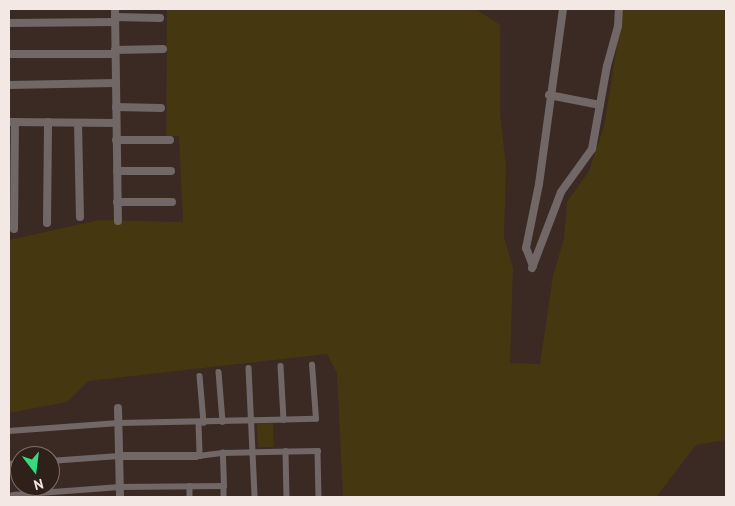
<!DOCTYPE html>
<style>
body{margin:0}
#map{position:relative;width:735px;height:506px;overflow:hidden;background:#3a2a23;font-family:"PT Sans",sans-serif}
div>[style]{position:absolute}
.green>*{inset:0;background:#453710;transform-origin:0 0}
.pedestrian>*{height:5.5px;margin:-2.75px;padding:0 2.75px;transform-origin:2.75px;border-radius:2.75px;background:#716767}
.minor>*{height:8px;margin:-4px;padding:0 4px;transform-origin:4px;border-radius:4px;background:#716767}
span{translate:-50% -50%;white-space:nowrap;text-align:center;line-height:1.15;-webkit-text-stroke:4.5px #30201a;paint-order:stroke}
.frame{position:absolute;inset:0;border:10px solid #f4e8e4;pointer-events:none}
.north{position:absolute;left:10px;top:446px;width:50px;height:50px;box-sizing:border-box;background:#30201a;border:1px solid #7e706b;border-radius:50%;rotate:165deg;font-size:14px;font-weight:700;line-height:20px;text-align:center;color:#f4e8e4}
.north::after{content:'';display:block;margin:auto;width:18px;height:22px;background:#36d880;clip-path:polygon(50% 0,100% 100%,50% 72%,0 100%)}
</style>
<div id="map">
<div class="green">
<div style="clip-path:polygon(167px 9px,476px 9px,500px 25px,500px 112px,506px 166px,504px 237px,513px 268px,510px 363px,540px 364px,553px 276px,564px 238px,567px 202px,589px 171px,604px 126px,623px 9px,726px 9px,726px 440px,696px 445px,656px 497px,343px 497px,337px 373px,327px 354px,88px 381px,67px 402px,9px 413px,9px 240px,99px 220px,183px 222px,179px 136px,166px 136px)"></div>
<div style="left:273px;top:423px;width:24px;height:16px;rotate:88deg"></div>
</div>
<div class="pedestrian">
<div style="left:281px;top:366px;width:54px;rotate:86.8deg"></div>
<div style="left:249px;top:368px;width:129px;rotate:87.3deg"></div>
<div style="left:219px;top:372px;width:50px;rotate:85.4deg"></div>
<div style="left:200px;top:376px;width:47px;rotate:85.1deg"></div>
<div style="left:199px;top:424px;width:32px;rotate:88deg"></div>
<div style="left:9px;top:431px;width:110px;rotate:-4.2deg"></div>
<div style="left:119px;top:423px;width:197px;rotate:-1.2deg"></div>
<div style="left:316px;top:419px;width:54px;rotate:-94.2deg"></div>
<div style="left:286px;top:451px;width:46px;rotate:88.8deg"></div>
<div style="left:198px;top:456px;width:25px;rotate:-7deg"></div>
<div style="left:50px;top:461px;width:69px;rotate:-4.1deg"></div>
<div style="left:9px;top:464px;width:11px;rotate:-5deg"></div>
<div style="left:190px;top:486px;width:11px;rotate:90deg"></div>
<div style="left:224px;top:486px;width:11px;rotate:90deg"></div>
<div style="left:13px;top:495px;width:107px;rotate:-4.3deg"></div>
<div style="left:120px;top:487px;width:104px;rotate:-0.6deg"></div>
<div style="left:224px;top:486px;width:33px;rotate:-92deg"></div>
<div style="left:223px;top:453px;width:95px;rotate:-1.2deg"></div>
<div style="left:318px;top:451px;width:46px;rotate:88.8deg"></div>
</div>
<div class="minor">
<div style="left:115px;top:9px;width:212px;rotate:89.2deg"></div>
<div style="left:115px;top:17px;width:45px;rotate:1.3deg"></div>
<div style="left:9px;top:23px;width:106px;rotate:-0.5deg"></div>
<div style="left:115px;top:50px;width:48px;rotate:-1.2deg"></div>
<div style="left:9px;top:54px;width:106px"></div>
<div style="left:9px;top:85px;width:106px;rotate:-1.1deg"></div>
<div style="left:549px;top:95px;width:52px;rotate:11.1deg"></div>
<div style="left:116px;top:107px;width:45px;rotate:1.3deg"></div>
<div style="left:9px;top:122px;width:107px;rotate:0.5deg"></div>
<div style="left:78px;top:123px;width:94px;rotate:88.8deg"></div>
<div style="left:116px;top:140px;width:54px"></div>
<div style="left:117px;top:171px;width:54px"></div>
<div style="left:117px;top:202px;width:55px"></div>
<div style="left:47px;top:223px;width:101px;rotate:-89.4deg"></div>
<div style="left:14px;top:229px;width:107px;rotate:-89.5deg"></div>
<div style="left:533px;top:266px;width:19px;rotate:-111deg"></div>
<div style="left:526px;top:248px;width:65px;rotate:-78.5deg"></div>
<div style="left:539px;top:184px;width:177px;rotate:-82.2deg"></div>
<div style="left:532px;top:268px;width:81px;rotate:-69.1deg"></div>
<div style="left:561px;top:192px;width:53px;rotate:-54.2deg"></div>
<div style="left:592px;top:149px;width:84px;rotate:-79.8deg"></div>
<div style="left:607px;top:66px;width:41px;rotate:-74.6deg"></div>
<div style="left:618px;top:26px;width:17px;rotate:-87deg"></div>
<div style="left:118px;top:408px;width:89px;rotate:88.7deg"></div>
<div style="left:119px;top:456px;width:77px"></div>
</div>
<div class="frame"></div>
<div class="north">N</div>
</div>
